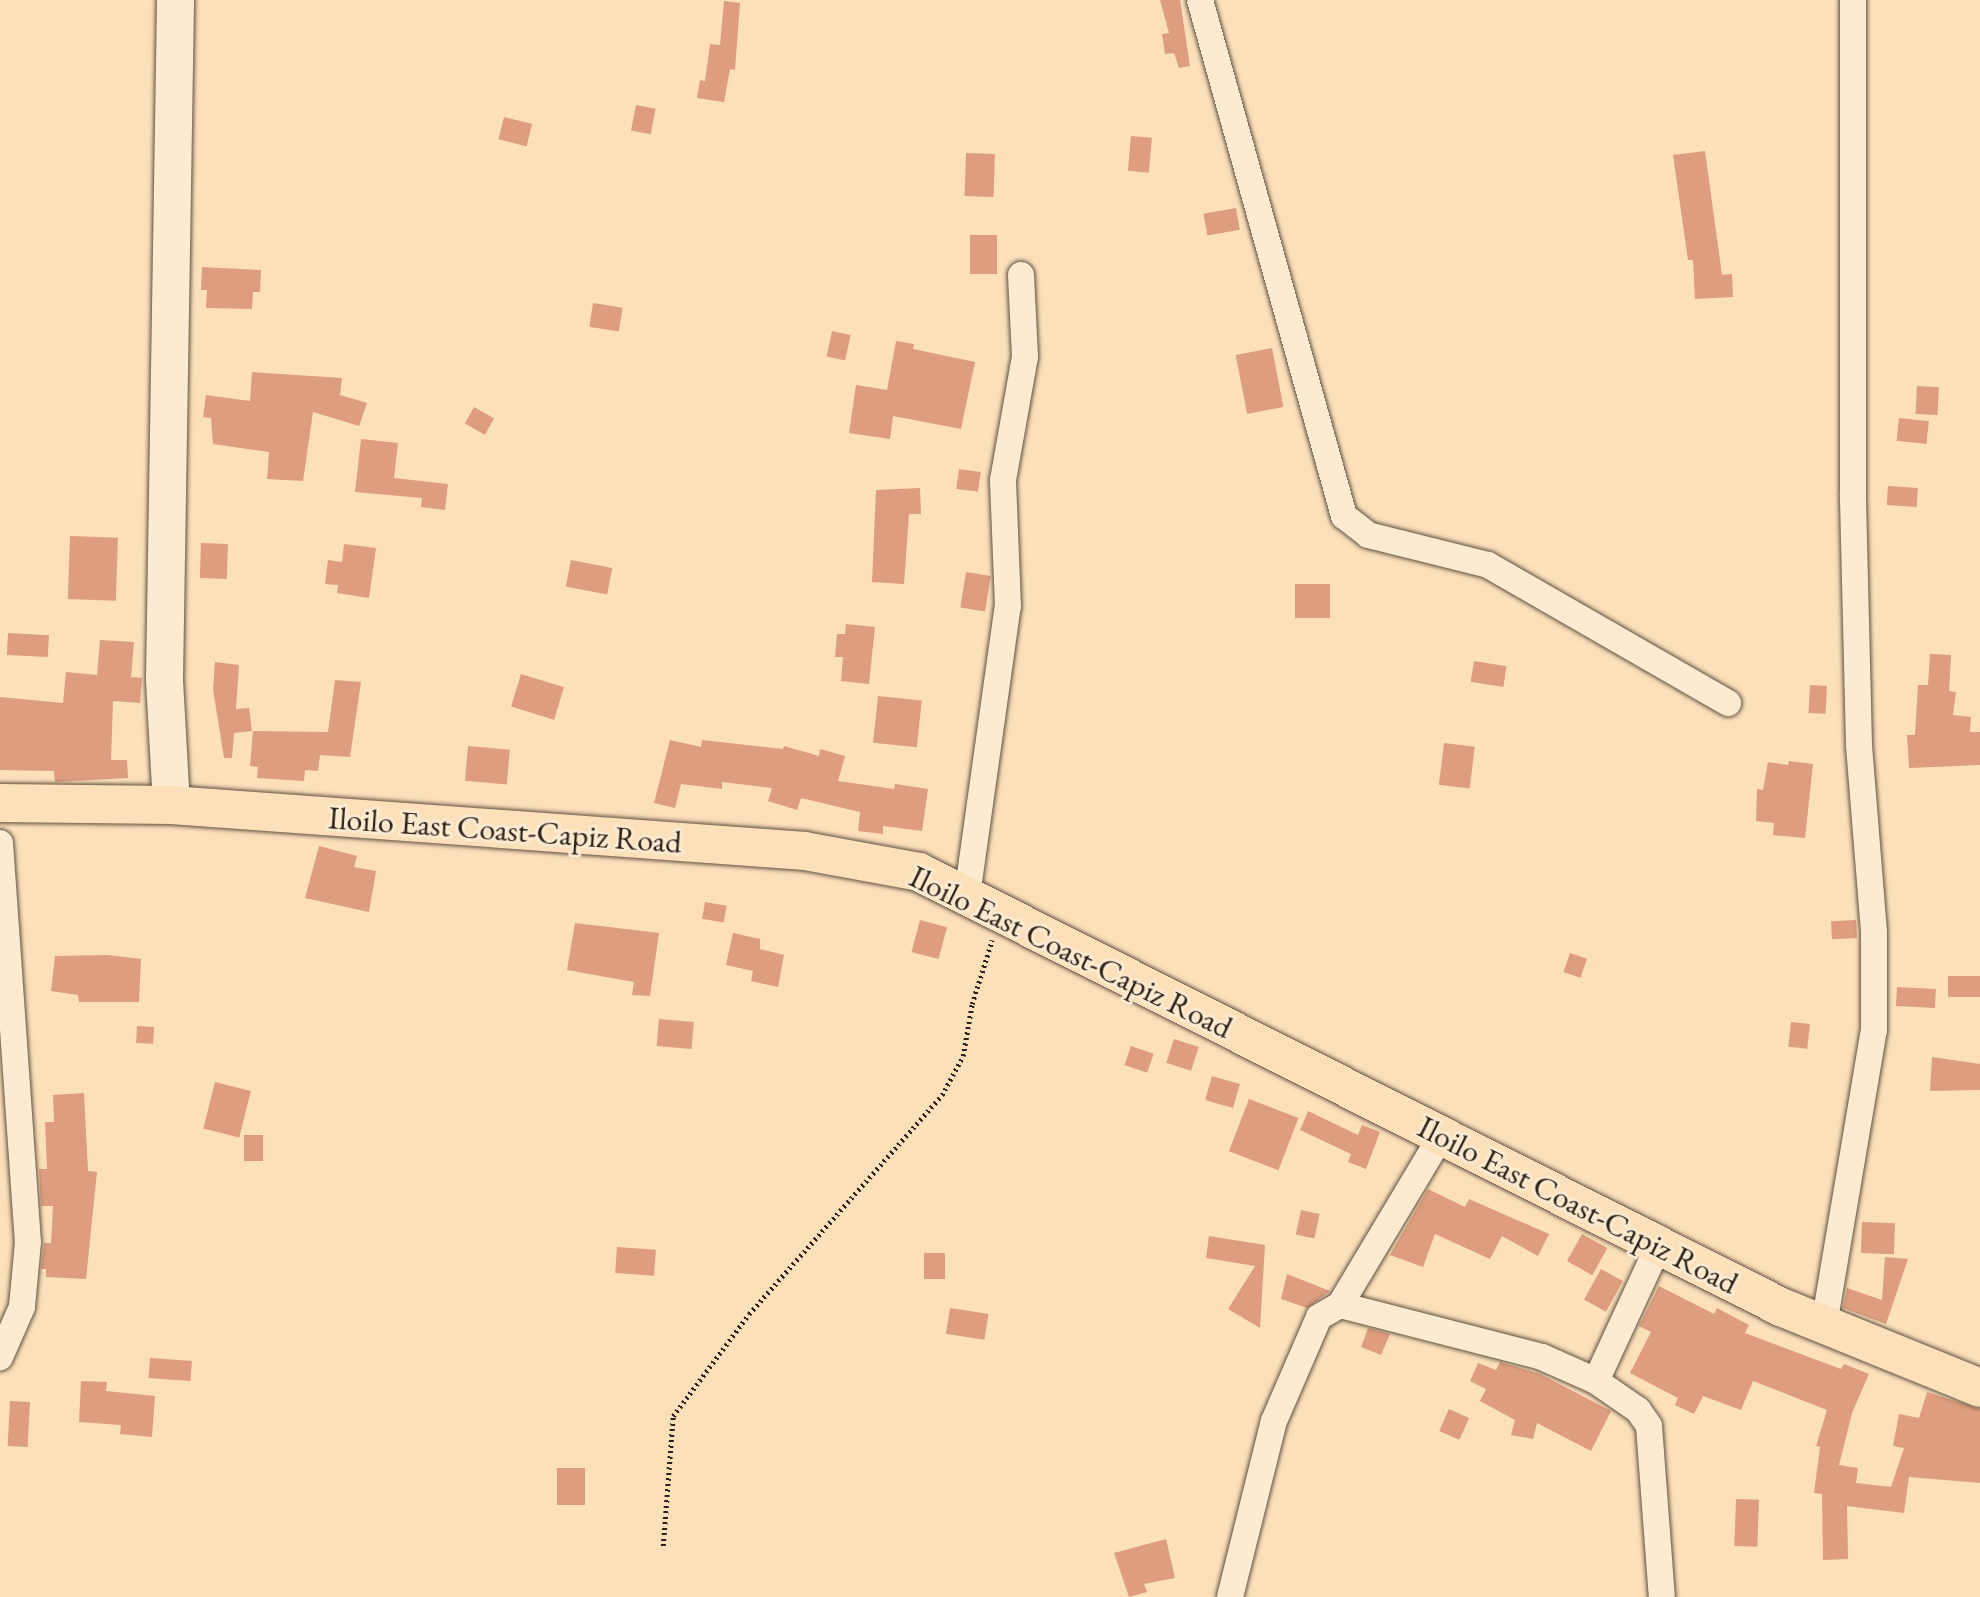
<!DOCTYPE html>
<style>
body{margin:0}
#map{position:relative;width:1980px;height:1597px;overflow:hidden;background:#fbe0ba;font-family:"EB Garamond",serif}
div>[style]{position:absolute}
.building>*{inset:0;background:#dd9d7e;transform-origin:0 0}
.path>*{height:4.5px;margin-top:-2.25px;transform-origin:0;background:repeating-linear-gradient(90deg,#2d2117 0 2px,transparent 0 5.5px)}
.roads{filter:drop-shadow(0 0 2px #605140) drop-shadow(0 0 2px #605140)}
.street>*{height:26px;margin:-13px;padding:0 13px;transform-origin:13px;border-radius:13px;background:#fcebd2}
.secondary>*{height:37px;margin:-18.5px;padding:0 18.5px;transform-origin:18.5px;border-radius:18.5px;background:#fcebd2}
.primary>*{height:38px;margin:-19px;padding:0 19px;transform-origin:19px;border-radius:19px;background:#fbe0ba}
span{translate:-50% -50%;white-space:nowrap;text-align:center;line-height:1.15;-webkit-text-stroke:6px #fcebd2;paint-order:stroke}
.street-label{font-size:32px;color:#2d2117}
</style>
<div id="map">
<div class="building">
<div style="clip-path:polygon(1160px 0,1180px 0,1190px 66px,1179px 68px,1174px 53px,1165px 54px,1162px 34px,1169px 33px)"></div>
<div style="clip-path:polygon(724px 1px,740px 3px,735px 70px,730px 69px,724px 102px,697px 98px,700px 80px,705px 81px,710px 44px,720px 45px)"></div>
<div style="left:636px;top:105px;width:20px;height:26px;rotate:11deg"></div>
<div style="left:504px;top:117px;width:29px;height:23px;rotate:14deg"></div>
<div style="left:1131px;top:136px;width:21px;height:35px;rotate:5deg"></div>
<div style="clip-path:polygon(1705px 151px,1722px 275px,1732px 274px,1733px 297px,1695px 299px,1693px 260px,1688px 260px,1673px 155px)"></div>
<div style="left:966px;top:153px;width:29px;height:43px;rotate:2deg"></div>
<div style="left:1236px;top:208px;width:22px;height:33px;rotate:80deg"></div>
<div style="left:970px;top:235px;width:27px;height:39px"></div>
<div style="clip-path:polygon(202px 267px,261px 270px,260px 292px,253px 292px,252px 309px,206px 308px,207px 290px,201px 290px)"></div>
<div style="left:593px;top:303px;width:30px;height:24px;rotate:9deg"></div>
<div style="left:832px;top:331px;width:19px;height:26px;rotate:12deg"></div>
<div style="clip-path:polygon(896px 341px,914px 344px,913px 349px,975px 362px,961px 429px,893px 416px,890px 439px,849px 433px,856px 385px,887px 390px)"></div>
<div style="left:1272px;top:348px;width:60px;height:37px;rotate:79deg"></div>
<div style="clip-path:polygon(252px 372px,342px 378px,340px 395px,367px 403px,359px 426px,313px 412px,303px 481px,267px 479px,269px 452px,213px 444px,211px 418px,203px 417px,206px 395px,250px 401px)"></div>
<div style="left:1917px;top:386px;width:22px;height:28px;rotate:3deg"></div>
<div style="left:474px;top:407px;width:23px;height:19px;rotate:29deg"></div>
<div style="left:1899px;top:418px;width:30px;height:23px;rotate:6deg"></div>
<div style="clip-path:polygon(361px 439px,398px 443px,394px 478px,448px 484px,445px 510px,421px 507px,422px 498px,355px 492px)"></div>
<div style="left:959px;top:469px;width:22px;height:20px;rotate:8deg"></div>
<div style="left:1888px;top:486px;width:30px;height:19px;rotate:4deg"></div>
<div style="clip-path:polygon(920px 488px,921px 514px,909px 514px,904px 584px,872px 582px,876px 490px)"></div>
<div style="left:70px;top:536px;width:48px;height:63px;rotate:2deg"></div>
<div style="left:201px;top:543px;width:27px;height:35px;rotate:2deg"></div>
<div style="clip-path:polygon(344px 544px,376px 548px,369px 598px,337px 593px,338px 585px,325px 584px,328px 560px,342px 562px)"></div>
<div style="left:571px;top:560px;width:42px;height:27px;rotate:11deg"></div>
<div style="left:966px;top:572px;width:25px;height:36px;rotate:9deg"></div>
<div style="left:1295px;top:584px;width:35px;height:34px"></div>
<div style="clip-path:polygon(846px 624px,875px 627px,869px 684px,841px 681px,843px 657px,835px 657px,837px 634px,845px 634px)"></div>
<div style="left:8px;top:633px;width:41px;height:22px;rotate:3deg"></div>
<div style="clip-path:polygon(100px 640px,134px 642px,131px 677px,142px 678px,140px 703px,113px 701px,111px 760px,127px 760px,128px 778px,55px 782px,54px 771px,0 770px,0 697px,63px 703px,66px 672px,97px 675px)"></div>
<div style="clip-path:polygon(1930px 654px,1951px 655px,1949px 691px,1956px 692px,1953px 715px,1971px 717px,1970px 732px,1980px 732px,1980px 765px,1909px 768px,1907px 735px,1915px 735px,1918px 685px,1928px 685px)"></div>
<div style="left:1474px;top:661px;width:33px;height:21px;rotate:9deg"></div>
<div style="clip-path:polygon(215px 662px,239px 665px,236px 709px,249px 708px,252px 731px,234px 733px,232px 758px,224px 758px,213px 689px)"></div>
<div style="left:521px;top:674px;width:45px;height:34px;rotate:17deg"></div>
<div style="clip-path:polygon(335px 680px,361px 682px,350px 757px,320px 755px,318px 771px,305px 770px,304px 781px,257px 778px,258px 767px,250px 766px,253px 731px,328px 732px)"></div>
<div style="left:1810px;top:685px;width:17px;height:28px;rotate:3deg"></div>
<div style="left:878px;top:696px;width:44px;height:47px;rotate:6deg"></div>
<div style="clip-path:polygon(670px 740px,701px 747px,702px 740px,783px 749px,784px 746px,819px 756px,820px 749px,845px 756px,838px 781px,894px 789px,895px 784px,928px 789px,922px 831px,883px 826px,883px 834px,858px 831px,860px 812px,801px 798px,797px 810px,768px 801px,772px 788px,722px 782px,722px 789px,681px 784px,675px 808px,654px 803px)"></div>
<div style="left:1444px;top:743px;width:31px;height:42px;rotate:7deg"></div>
<div style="left:468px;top:746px;width:42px;height:35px;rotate:5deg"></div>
<div style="clip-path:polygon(1789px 761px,1813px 764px,1805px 838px,1773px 835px,1774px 823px,1756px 821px,1757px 789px,1763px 790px,1768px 762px,1788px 765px)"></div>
<div style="clip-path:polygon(319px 846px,357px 856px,354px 867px,376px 871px,369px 912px,305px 898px)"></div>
<div style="left:705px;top:902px;width:22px;height:17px;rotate:10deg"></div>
<div style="left:920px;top:920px;width:28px;height:33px;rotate:15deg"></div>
<div style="left:1856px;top:920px;width:18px;height:25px;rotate:87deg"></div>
<div style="clip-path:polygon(575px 923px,659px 933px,650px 996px,632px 995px,634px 982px,567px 970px)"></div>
<div style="clip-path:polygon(733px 933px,760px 939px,760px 949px,784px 955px,778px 987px,751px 981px,753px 971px,726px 965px)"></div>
<div style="left:1570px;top:953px;width:18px;height:20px;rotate:19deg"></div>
<div style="clip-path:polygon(108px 955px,141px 959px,139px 1002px,79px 1002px,78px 995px,51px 991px,55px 956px)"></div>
<div style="left:1948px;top:976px;width:32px;height:21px"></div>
<div style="left:1897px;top:987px;width:39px;height:19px;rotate:3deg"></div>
<div style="left:659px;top:1019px;width:35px;height:27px;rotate:5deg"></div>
<div style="left:1791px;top:1022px;width:19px;height:25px;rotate:6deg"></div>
<div style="left:137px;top:1026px;width:17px;height:17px;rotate:3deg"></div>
<div style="left:1174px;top:1039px;width:26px;height:25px;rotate:18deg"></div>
<div style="left:1131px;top:1046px;width:24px;height:20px;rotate:19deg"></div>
<div style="clip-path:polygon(1932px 1057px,1980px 1064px,1980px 1090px,1930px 1091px)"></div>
<div style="left:1212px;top:1076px;width:29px;height:25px;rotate:16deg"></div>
<div style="left:215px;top:1082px;width:37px;height:48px;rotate:14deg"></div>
<div style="clip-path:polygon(84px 1093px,88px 1171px,97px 1172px,86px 1279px,46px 1277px,46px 1269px,41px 1269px,44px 1243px,51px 1243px,53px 1206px,41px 1206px,39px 1169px,47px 1169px,45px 1122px,54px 1122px,53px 1095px)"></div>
<div style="left:1249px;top:1099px;width:53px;height:56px;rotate:21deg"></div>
<div style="clip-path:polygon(1308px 1111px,1358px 1135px,1362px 1125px,1380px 1132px,1366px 1169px,1348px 1162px,1351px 1154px,1300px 1130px)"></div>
<div style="left:263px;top:1135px;width:26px;height:19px;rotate:90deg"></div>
<div style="clip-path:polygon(1428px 1189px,1465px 1207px,1469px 1199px,1549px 1234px,1538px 1256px,1502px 1236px,1490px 1259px,1435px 1234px,1423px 1267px,1390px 1255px)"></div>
<div style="left:1301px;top:1210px;width:19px;height:25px;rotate:12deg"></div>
<div style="left:1862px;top:1222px;width:33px;height:31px;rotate:2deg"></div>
<div style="left:1582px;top:1234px;width:29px;height:31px;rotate:29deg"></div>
<div style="clip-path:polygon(1209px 1236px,1265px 1245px,1260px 1328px,1228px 1309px,1255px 1266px,1206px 1258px)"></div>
<div style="left:617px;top:1247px;width:39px;height:26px;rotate:4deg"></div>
<div style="left:924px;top:1253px;width:21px;height:26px"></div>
<div style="clip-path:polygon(1885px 1257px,1908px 1259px,1886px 1324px,1843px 1308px,1847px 1288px,1882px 1300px)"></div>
<div style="left:1601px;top:1269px;width:25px;height:35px;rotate:29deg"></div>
<div style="clip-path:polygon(1287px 1274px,1330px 1291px,1307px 1308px,1281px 1299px)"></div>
<div style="clip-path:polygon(1659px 1286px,1714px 1314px,1717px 1308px,1749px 1325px,1745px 1333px,1841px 1369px,1844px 1364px,1869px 1374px,1852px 1413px,1839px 1465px,1858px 1468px,1856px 1483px,1891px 1487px,1904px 1448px,1893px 1446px,1899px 1414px,1919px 1418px,1927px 1392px,1980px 1409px,1980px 1483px,1909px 1477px,1904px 1513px,1847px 1506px,1848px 1559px,1823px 1560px,1822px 1494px,1814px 1493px,1820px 1447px,1816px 1446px,1827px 1410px,1753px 1381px,1741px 1410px,1703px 1396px,1694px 1414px,1675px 1405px,1678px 1398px,1630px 1373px,1651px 1332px,1639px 1326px)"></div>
<div style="left:950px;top:1308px;width:39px;height:26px;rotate:9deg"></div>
<div style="clip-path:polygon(1368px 1328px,1390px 1334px,1381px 1355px,1361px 1347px)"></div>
<div style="left:150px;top:1358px;width:42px;height:20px;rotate:4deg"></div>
<div style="clip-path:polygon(1500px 1362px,1540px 1374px,1611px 1411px,1591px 1451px,1537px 1423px,1533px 1439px,1511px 1435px,1515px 1420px,1480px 1401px,1486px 1389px,1470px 1381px,1478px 1363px,1496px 1370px)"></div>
<div style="clip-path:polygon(81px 1381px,107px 1382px,106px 1391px,155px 1396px,152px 1437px,120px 1434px,121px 1425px,79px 1422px)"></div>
<div style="left:10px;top:1401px;width:20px;height:45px;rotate:3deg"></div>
<div style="left:1449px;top:1409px;width:22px;height:24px;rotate:24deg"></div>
<div style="left:557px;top:1468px;width:28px;height:37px"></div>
<div style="left:1736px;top:1499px;width:23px;height:47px;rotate:2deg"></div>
<div style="clip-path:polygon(1166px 1539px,1175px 1578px,1144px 1584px,1147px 1592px,1129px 1597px,1114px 1553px)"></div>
</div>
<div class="path">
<div style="left:663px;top:1546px;width:130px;rotate:-85.6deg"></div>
<div style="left:673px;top:1416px;width:127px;rotate:-53.3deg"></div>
<div style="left:749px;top:1314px;width:292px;rotate:-48.6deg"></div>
<div style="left:942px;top:1095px;width:44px;rotate:-61.7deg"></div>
<div style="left:963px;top:1056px;width:53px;rotate:-80.2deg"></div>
<div style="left:972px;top:1004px;width:67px;rotate:-72.6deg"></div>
</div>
<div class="roads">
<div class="street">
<div style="left:1200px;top:0;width:536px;rotate:74.41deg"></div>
<div style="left:1344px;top:516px;width:31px;rotate:38deg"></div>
<div style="left:1368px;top:535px;width:124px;rotate:14deg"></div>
<div style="left:1488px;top:565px;width:277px;rotate:29.9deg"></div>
<div style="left:0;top:843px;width:400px;rotate:86deg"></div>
<div style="left:28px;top:1242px;width:65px;rotate:95.3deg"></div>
<div style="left:22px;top:1307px;width:55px;rotate:113.7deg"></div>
<div style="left:967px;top:896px;width:293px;rotate:-82deg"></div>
<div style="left:1008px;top:606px;width:126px;rotate:-92.3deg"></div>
<div style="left:1003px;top:480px;width:125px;rotate:-79.9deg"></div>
<div style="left:1025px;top:357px;width:82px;rotate:-92.8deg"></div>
<div style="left:1340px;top:1305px;width:197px;rotate:-59.1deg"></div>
<div style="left:1824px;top:1325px;width:299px;rotate:-80.4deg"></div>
<div style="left:1874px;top:1030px;width:98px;rotate:-90deg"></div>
<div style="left:1874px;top:932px;width:188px;rotate:-94.6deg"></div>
<div style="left:1859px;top:745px;width:252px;rotate:-91.4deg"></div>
<div style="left:1853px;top:493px;width:493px;rotate:-90deg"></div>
<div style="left:1596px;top:1381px;width:51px;rotate:34.6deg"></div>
<div style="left:1638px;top:1410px;width:19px;rotate:55deg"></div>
<div style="left:1649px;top:1426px;width:171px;rotate:85.7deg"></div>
<div style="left:1230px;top:1597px;width:181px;rotate:-76deg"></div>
<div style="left:1274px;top:1421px;width:113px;rotate:-66.6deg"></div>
<div style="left:1319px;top:1317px;width:24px;rotate:-30deg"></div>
<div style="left:1340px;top:1305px;width:209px;rotate:14.4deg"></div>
<div style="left:1542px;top:1357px;width:59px;rotate:24deg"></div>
<div style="left:1596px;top:1381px;width:148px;rotate:-65.2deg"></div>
</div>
<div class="secondary">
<div style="left:171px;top:805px;width:126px;rotate:-93.2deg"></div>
<div style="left:164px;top:679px;width:679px;rotate:-89.07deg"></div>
</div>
<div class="primary">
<div style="left:0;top:803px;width:171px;rotate:0.7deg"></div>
<div style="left:171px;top:805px;width:636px;rotate:4.15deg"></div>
<div style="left:805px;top:851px;width:116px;rotate:10.4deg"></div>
<div style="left:919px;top:872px;width:966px;rotate:26.78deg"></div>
<div style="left:1781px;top:1307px;width:215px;rotate:22.1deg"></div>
</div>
</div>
<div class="street-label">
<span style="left:505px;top:830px;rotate:4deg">Iloilo East Coast-Capiz Road</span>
<span style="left:1071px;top:952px;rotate:26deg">Iloilo East Coast-Capiz Road</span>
<span style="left:1578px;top:1205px;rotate:27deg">Iloilo East Coast-Capiz Road</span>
</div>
</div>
